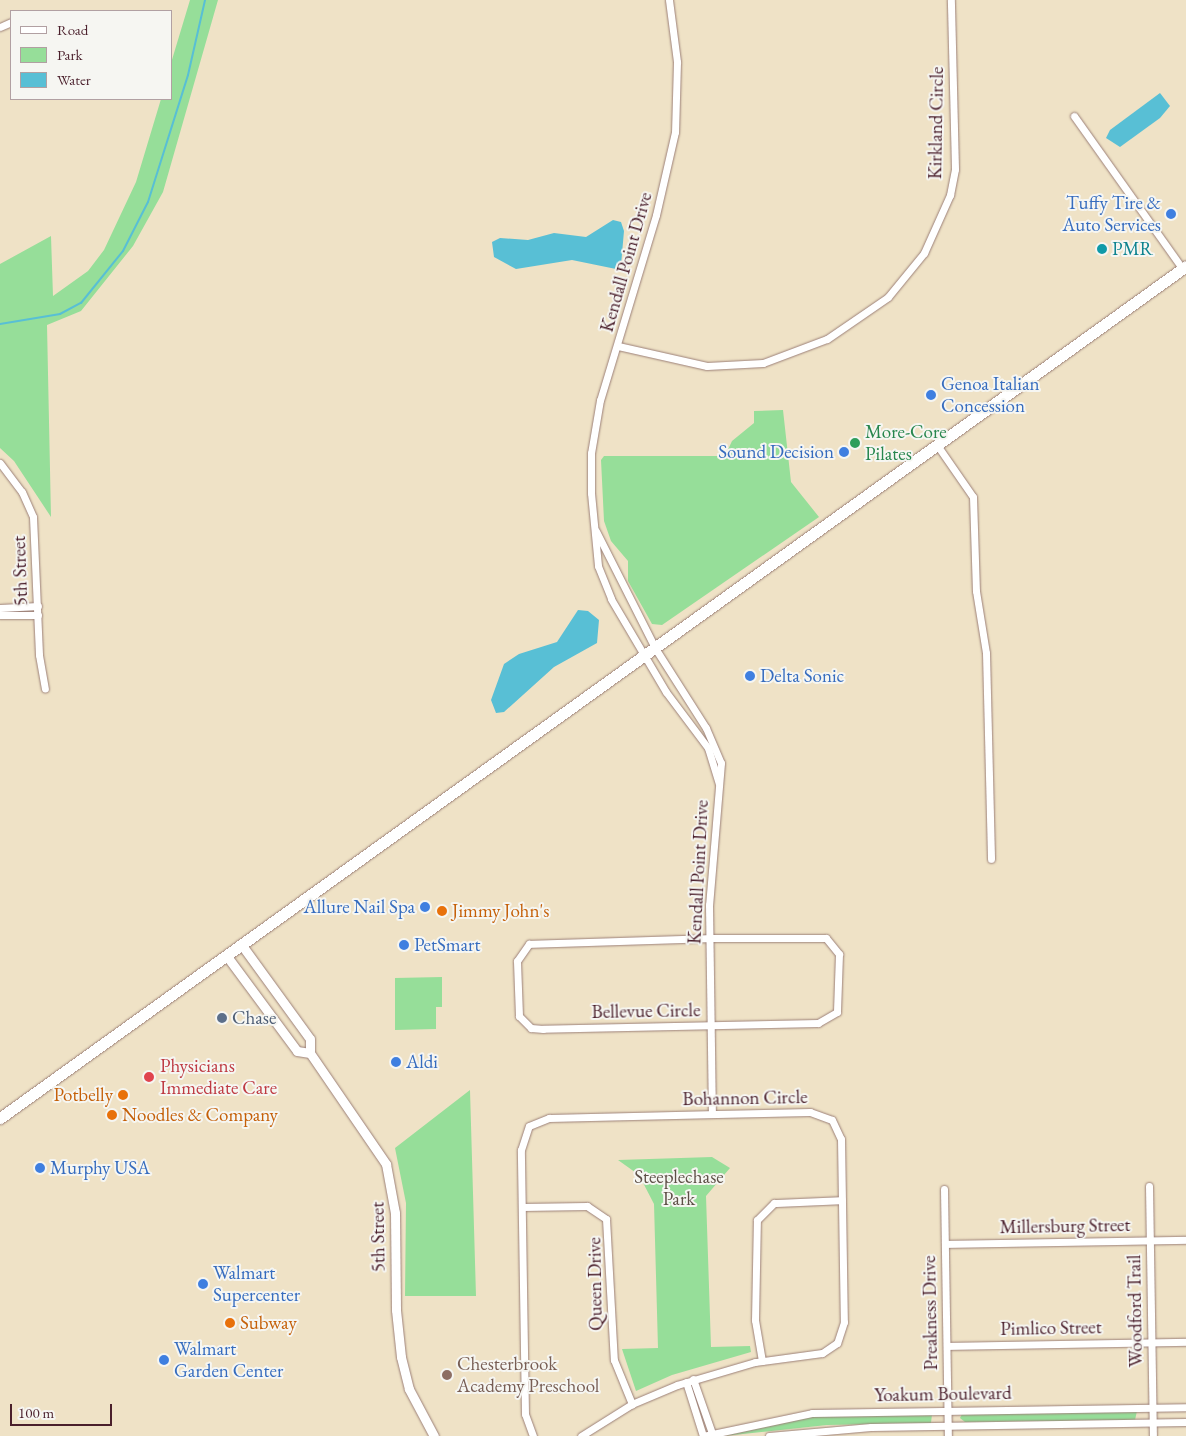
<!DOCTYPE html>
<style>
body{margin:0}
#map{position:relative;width:1186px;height:1436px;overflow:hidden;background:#efe2c6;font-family:"EB Garamond",serif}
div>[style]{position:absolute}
.green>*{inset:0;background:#96de99}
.water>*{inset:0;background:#58bfd5}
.stream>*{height:2px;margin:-1px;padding:0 1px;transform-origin:1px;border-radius:1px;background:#58bfd5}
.roads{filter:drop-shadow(0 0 1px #9c8078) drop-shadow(0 0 1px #9c8078)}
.minor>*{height:7px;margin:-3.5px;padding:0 3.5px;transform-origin:3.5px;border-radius:3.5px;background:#fff}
.tertiary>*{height:9px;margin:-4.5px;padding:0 4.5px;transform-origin:4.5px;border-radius:4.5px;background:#fff}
.primary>*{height:11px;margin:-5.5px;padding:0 5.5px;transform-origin:5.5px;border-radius:5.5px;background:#fff}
.dots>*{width:14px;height:14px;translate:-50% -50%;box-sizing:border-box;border:2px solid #f6f6f2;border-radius:50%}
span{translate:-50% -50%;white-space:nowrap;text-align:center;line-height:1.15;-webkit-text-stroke:4px #f6f6f2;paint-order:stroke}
.street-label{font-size:19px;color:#4a1f2b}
.shop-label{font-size:19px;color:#366cbe}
.right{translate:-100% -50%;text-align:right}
.left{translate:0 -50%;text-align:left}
.culture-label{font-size:19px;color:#0d838f}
.leisure-label{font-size:19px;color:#27864d}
.food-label{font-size:19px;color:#c56008}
.service-label{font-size:19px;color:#4e5e75}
.health-label{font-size:19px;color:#be3a42}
.park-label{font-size:19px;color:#5d4f46}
.education-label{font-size:19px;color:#785e54}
.legend{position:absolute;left:10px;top:10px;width:162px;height:90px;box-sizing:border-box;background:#f6f6f2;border:1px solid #b1a0a2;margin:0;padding:6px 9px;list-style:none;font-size:15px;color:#4a1f2b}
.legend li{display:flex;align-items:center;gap:10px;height:25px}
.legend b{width:25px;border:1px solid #b1a0a2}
.scale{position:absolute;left:10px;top:1404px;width:102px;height:22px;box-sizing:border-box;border:2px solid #4a1f2b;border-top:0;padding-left:6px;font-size:15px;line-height:18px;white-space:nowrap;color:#4a1f2b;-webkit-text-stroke:4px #f6f6f2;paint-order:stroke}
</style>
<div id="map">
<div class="green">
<div style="clip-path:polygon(190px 0,218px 0,163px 192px,133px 246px,81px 311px,47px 325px,51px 517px,14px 461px,0 448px,0 264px,51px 236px,53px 296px,88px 271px,104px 250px,136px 182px,161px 99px,171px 99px,171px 63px)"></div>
<div style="clip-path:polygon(783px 410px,791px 482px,819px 517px,662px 625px,652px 624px,628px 581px,628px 561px,611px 541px,604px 521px,601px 460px,604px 456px,725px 456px,732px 441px,754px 423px,754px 411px)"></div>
<div style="clip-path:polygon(442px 977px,442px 1007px,436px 1007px,436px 1029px,395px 1030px,395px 978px)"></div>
<div style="clip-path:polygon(470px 1090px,476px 1296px,405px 1296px,406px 1203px,395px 1148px)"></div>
<div style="clip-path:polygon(712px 1157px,730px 1168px,706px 1196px,711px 1347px,750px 1346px,751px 1352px,672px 1375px,636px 1391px,622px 1349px,658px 1348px,654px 1204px,639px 1175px,618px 1160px)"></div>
<div style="clip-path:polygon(1137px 1411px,1135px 1420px,965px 1422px,960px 1418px,962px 1414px)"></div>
<div style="clip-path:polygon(932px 1414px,931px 1423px,827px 1425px,724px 1436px,816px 1416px)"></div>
</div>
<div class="water">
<div style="clip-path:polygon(1160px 93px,1170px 106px,1160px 118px,1120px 147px,1106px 138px,1110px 130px)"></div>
<div style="clip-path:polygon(613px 220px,621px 222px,624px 231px,621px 265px,616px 269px,572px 260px,516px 269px,494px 257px,492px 242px,500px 238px,528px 240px,554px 233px,586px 237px)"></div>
<div style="clip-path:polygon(578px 610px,588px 611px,599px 620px,597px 643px,554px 667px,504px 712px,496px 713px,491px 700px,504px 664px,519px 654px,557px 642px)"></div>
</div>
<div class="stream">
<div style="left:0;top:324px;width:61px;rotate:-9.5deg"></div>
<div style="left:60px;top:314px;width:24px;rotate:-28deg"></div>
<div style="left:81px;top:303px;width:67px;rotate:-51.1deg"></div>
<div style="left:123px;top:251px;width:55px;rotate:-63deg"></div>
<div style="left:148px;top:202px;width:133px;rotate:-72.5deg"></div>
<div style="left:188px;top:75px;width:77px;rotate:-77.2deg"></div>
</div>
<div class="roads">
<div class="minor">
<div style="left:669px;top:0;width:63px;rotate:82.6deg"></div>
<div style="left:677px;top:62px;width:70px;rotate:91.6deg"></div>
<div style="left:675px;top:132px;width:85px;rotate:102.9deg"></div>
<div style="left:656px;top:215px;width:193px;rotate:106.8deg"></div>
<div style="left:600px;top:400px;width:54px;rotate:99.6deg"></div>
<div style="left:591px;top:453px;width:40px;rotate:90deg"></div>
<div style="left:591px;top:493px;width:73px;rotate:84.5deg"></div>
<div style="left:598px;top:566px;width:35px;rotate:68deg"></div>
<div style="left:611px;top:599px;width:108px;rotate:59.4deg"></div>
<div style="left:666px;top:692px;width:70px;rotate:53.1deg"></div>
<div style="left:708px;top:748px;width:37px;rotate:73deg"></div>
<div style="left:0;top:27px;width:12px;rotate:-24deg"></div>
<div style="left:1074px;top:116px;width:186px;rotate:54.6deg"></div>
<div style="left:618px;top:346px;width:91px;rotate:12.7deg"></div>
<div style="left:707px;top:366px;width:56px;rotate:-3.1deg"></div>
<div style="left:763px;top:363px;width:68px;rotate:-20.6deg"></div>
<div style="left:827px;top:339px;width:74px;rotate:-34.5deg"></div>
<div style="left:888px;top:297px;width:57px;rotate:-50.7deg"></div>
<div style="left:924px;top:253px;width:64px;rotate:-65.9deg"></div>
<div style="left:950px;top:195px;width:26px;rotate:-79deg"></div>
<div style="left:955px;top:169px;width:169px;rotate:-91.4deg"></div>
<div style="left:937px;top:445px;width:63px;rotate:55.3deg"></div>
<div style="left:973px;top:497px;width:94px;rotate:88.2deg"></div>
<div style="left:976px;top:591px;width:63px;rotate:80.8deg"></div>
<div style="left:986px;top:653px;width:206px;rotate:88.6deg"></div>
<div style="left:0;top:463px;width:36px;rotate:53deg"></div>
<div style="left:22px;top:492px;width:27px;rotate:66deg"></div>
<div style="left:33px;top:517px;width:138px;rotate:87.5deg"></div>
<div style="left:39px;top:655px;width:34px;rotate:80deg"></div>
<div style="left:596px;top:531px;width:131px;rotate:63.2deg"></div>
<div style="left:655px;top:648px;width:95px;rotate:57.5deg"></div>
<div style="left:706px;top:728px;width:38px;rotate:67deg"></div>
<div style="left:721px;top:763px;width:143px;rotate:94.8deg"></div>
<div style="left:709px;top:905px;width:209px;rotate:89.2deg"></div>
<div style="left:0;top:608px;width:38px;rotate:-3deg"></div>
<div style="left:0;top:615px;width:38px"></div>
<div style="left:710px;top:938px;width:116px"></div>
<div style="left:826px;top:938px;width:21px;rotate:51deg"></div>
<div style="left:839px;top:954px;width:58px;rotate:92deg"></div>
<div style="left:837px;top:1012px;width:22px;rotate:150deg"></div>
<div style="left:818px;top:1023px;width:275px;rotate:178.8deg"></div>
<div style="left:543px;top:1029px;width:12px;rotate:-175deg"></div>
<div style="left:531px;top:1028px;width:17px;rotate:-135deg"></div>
<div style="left:519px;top:1016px;width:55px;rotate:-92.1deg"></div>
<div style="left:517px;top:961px;width:21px;rotate:-55deg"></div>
<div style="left:529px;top:944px;width:181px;rotate:-1.9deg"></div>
<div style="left:1149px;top:1186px;width:250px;rotate:89.1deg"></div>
<div style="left:944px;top:1189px;width:247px;rotate:89.1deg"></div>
<div style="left:522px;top:1207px;width:65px;rotate:-0.9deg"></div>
<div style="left:587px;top:1206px;width:23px;rotate:34deg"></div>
<div style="left:606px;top:1219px;width:141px;rotate:86.8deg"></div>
<div style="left:614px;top:1360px;width:48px;rotate:67.8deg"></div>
<div style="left:945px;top:1244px;width:241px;rotate:-1deg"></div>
<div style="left:947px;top:1346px;width:239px;rotate:-1deg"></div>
<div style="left:762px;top:1361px;width:42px;rotate:-99.7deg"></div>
<div style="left:755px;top:1320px;width:100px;rotate:-88.9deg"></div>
<div style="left:757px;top:1220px;width:24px;rotate:-45deg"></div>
<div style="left:774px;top:1203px;width:68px;rotate:-2.5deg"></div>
<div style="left:693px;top:1379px;width:60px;rotate:70.7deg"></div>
<div style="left:686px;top:1382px;width:57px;rotate:72.5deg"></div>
<div style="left:533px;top:1436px;width:23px;rotate:-110deg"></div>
<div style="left:525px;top:1414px;width:264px;rotate:-90.9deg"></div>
<div style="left:521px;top:1150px;width:25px;rotate:-72deg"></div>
<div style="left:529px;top:1126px;width:22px;rotate:-22deg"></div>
<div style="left:549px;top:1118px;width:168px;rotate:-1.4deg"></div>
<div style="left:717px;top:1114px;width:93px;rotate:-1.2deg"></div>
<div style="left:810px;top:1112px;width:23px;rotate:20deg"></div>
<div style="left:832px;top:1120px;width:21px;rotate:65deg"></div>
<div style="left:841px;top:1139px;width:183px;rotate:89.1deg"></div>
<div style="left:844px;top:1322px;width:22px;rotate:108deg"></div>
<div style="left:837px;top:1343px;width:18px;rotate:146deg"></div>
<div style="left:822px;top:1353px;width:68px;rotate:172.3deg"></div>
<div style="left:755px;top:1362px;width:81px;rotate:163.6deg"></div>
<div style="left:677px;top:1385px;width:49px;rotate:157.1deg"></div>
<div style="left:632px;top:1404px;width:60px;rotate:147.9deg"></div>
<div style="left:703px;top:1436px;width:111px;rotate:-11.9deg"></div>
<div style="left:812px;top:1413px;width:374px;rotate:-0.9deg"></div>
<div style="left:769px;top:1436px;width:102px;rotate:-5deg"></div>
<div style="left:871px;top:1427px;width:315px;rotate:-0.9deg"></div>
</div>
<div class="tertiary">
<div style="left:241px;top:944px;width:117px;rotate:54deg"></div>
<div style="left:310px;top:1039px;width:14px;rotate:90deg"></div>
<div style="left:310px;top:1053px;width:135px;rotate:55.6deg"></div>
<div style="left:386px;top:1164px;width:50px;rotate:79.6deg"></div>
<div style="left:395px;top:1213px;width:97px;rotate:89.4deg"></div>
<div style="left:396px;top:1310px;width:47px;rotate:83.9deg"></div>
<div style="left:401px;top:1357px;width:33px;rotate:76deg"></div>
<div style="left:409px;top:1389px;width:53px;rotate:62deg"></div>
<div style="left:226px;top:955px;width:119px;rotate:53.5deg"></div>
<div style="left:297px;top:1051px;width:13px;rotate:9deg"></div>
</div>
<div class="primary">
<div style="left:0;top:1118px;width:1460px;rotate:-35.69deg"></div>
</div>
</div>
<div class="dots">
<div style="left:1171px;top:214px;background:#3f7fe0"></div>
<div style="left:1102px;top:249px;background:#0f9aa8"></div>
<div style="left:931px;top:395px;background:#3f7fe0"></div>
<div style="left:855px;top:443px;background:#2e9e5b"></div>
<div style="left:844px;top:452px;background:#3f7fe0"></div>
<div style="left:750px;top:676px;background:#3f7fe0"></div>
<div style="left:425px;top:907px;background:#3f7fe0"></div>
<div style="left:442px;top:911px;background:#e8710a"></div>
<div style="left:404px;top:945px;background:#3f7fe0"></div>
<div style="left:222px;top:1018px;background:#5c6f8a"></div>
<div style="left:396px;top:1062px;background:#3f7fe0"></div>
<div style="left:149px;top:1077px;background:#e0444e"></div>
<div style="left:123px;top:1095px;background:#e8710a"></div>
<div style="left:112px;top:1115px;background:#e8710a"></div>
<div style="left:40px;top:1168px;background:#3f7fe0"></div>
<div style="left:203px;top:1284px;background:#3f7fe0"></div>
<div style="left:230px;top:1323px;background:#e8710a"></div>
<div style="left:164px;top:1360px;background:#3f7fe0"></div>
<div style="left:447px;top:1375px;background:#8d6e63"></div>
</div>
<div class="street-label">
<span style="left:936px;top:123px;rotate:-89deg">Kirkland Circle</span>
<span style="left:626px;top:262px;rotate:-74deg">Kendall Point Drive</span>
<span style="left:20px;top:571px;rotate:-92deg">5th Street</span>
<span style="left:698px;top:872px;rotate:-87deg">Kendall Point Drive</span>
<span style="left:646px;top:1011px;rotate:-1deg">Bellevue Circle</span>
<span style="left:745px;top:1098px;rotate:-1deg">Bohannon Circle</span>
<span style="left:1065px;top:1226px;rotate:-1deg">Millersburg Street</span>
<span style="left:378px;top:1237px;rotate:-91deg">5th Street</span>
<span style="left:595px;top:1284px;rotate:-91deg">Queen Drive</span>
<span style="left:1135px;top:1311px;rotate:-91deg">Woodford Trail</span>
<span style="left:930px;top:1313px;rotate:-91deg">Preakness Drive</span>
<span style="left:1051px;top:1328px;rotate:-1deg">Pimlico Street</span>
<span style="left:943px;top:1394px;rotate:-1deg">Yoakum Boulevard</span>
</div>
<div class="shop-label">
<span class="right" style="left:1161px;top:214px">Tuffy Tire &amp;<br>Auto Services</span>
<span class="left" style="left:941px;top:395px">Genoa Italian<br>Concession</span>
<span class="right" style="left:834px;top:452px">Sound Decision</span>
<span class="left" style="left:760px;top:676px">Delta Sonic</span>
<span class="right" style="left:415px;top:907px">Allure Nail Spa</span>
<span class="left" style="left:414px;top:945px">PetSmart</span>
<span class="left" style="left:406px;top:1062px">Aldi</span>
<span class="left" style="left:50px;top:1168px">Murphy USA</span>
<span class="left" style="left:213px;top:1284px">Walmart<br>Supercenter</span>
<span class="left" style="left:174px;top:1360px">Walmart<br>Garden Center</span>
</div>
<div class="culture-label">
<span class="left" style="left:1112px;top:249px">PMR</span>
</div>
<div class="leisure-label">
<span class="left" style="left:865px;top:443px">More-Core<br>Pilates</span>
</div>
<div class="food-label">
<span class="left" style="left:452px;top:911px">Jimmy John's</span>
<span class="right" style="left:113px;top:1095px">Potbelly</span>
<span class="left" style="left:122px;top:1115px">Noodles &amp; Company</span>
<span class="left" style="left:240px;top:1323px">Subway</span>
</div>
<div class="service-label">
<span class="left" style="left:232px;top:1018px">Chase</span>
</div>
<div class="health-label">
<span class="left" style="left:160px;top:1077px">Physicians<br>Immediate Care</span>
</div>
<div class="park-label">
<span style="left:679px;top:1188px">Steeplechase<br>Park</span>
</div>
<div class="education-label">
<span class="left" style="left:457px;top:1375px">Chesterbrook<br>Academy Preschool</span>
</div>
<ul class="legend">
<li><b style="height:6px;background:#fff"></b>Road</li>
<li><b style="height:14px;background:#96de99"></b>Park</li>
<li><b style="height:14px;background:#58bfd5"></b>Water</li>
</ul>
<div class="scale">100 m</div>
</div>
